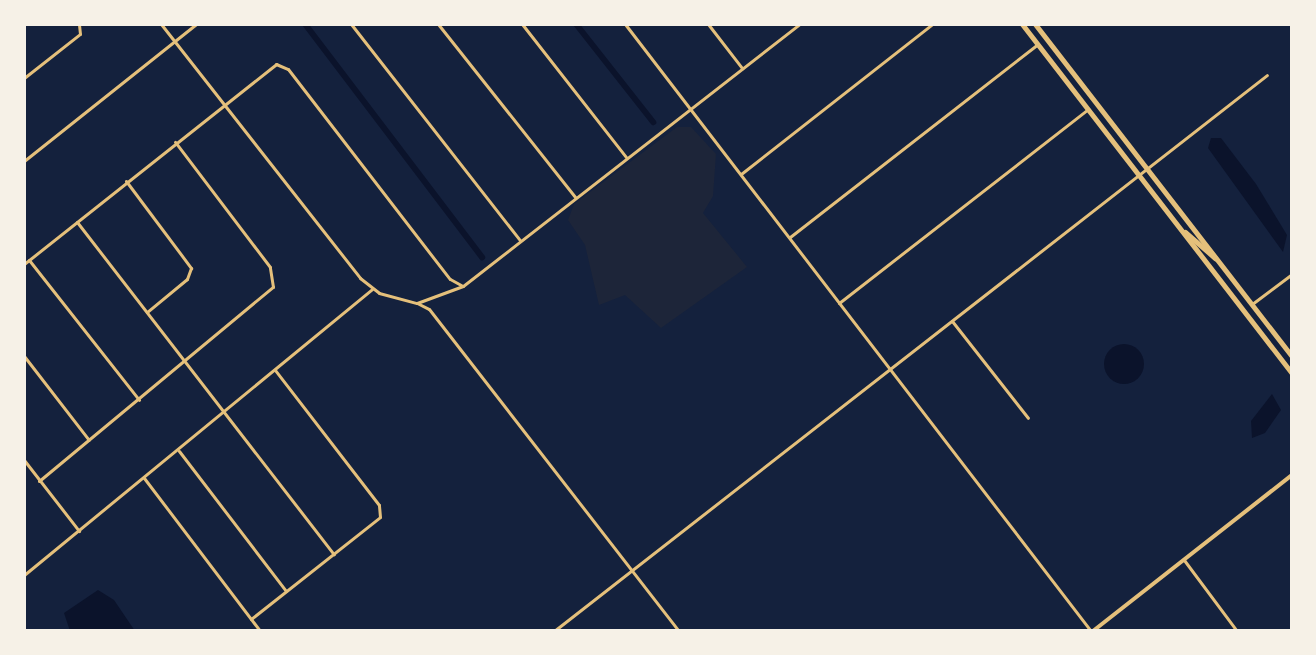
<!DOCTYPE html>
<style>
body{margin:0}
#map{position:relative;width:1316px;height:655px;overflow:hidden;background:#14213d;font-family:Overpass,sans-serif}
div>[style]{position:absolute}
.green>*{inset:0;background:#1d2539}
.water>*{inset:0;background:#0b132b}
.round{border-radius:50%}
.canal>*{height:6px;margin:-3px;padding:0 3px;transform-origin:3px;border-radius:3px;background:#0b132b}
.minor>*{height:3px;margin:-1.5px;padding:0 1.5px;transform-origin:1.5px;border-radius:1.5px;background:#e5c07b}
.tertiary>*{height:4px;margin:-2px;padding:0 2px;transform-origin:2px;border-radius:2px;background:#e5c07b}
.secondary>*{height:5px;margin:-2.5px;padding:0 2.5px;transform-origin:2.5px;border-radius:2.5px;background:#e5c07b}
span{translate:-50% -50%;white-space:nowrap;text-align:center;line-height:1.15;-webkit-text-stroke:7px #f6f1e7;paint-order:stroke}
.frame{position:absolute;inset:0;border:26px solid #f6f1e7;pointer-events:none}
</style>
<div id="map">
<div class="green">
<div style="clip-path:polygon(677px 127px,691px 127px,716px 154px,713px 196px,703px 213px,747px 267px,661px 328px,625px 295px,599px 305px,585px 245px,568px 220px,574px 204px)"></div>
</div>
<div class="water">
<div style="clip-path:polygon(1211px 138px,1221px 138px,1256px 184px,1287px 235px,1283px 252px,1208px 148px)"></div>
<div class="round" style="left:1104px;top:344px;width:40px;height:40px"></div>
<div style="clip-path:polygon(1272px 394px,1281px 410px,1265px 433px,1252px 438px,1251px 421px)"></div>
<div style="clip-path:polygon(98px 590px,114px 600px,135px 631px,70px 631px,64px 613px)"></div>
</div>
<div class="canal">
<div style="left:305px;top:24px;width:293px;rotate:52.8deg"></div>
<div style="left:576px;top:24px;width:125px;rotate:51.8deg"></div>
</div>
<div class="minor">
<div style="left:161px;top:24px;width:323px;rotate:51.9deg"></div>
<div style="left:360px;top:278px;width:24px;rotate:38deg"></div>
<div style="left:379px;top:293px;width:39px;rotate:15deg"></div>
<div style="left:417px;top:303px;width:49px;rotate:-20.3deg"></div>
<div style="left:463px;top:286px;width:426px;rotate:-37.9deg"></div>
<div style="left:351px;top:24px;width:274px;rotate:52deg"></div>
<div style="left:438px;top:24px;width:221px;rotate:51.6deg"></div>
<div style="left:522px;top:24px;width:169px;rotate:52deg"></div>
<div style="left:625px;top:24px;width:765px;rotate:52.49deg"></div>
<div style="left:708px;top:24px;width:56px;rotate:52.3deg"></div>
<div style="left:24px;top:78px;width:71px;rotate:-38.2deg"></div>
<div style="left:80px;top:34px;width:10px;rotate:-96deg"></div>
<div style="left:24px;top:161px;width:220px;rotate:-38.5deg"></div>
<div style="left:741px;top:174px;width:243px;rotate:-38.1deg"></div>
<div style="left:126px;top:181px;width:109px;rotate:53.2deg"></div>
<div style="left:191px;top:268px;width:12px;rotate:110deg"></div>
<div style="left:187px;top:279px;width:52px;rotate:140.5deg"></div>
<div style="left:77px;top:222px;width:420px;rotate:52.3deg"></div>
<div style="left:790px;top:237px;width:313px;rotate:-37.9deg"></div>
<div style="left:29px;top:260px;width:178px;rotate:51.8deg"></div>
<div style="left:24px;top:264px;width:322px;rotate:-38.4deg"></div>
<div style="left:276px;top:64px;width:13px;rotate:23deg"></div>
<div style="left:288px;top:69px;width:265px;rotate:52.4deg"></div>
<div style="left:450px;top:279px;width:13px;rotate:29deg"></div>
<div style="left:417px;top:303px;width:13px;rotate:27deg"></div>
<div style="left:429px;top:309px;width:408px;rotate:52.2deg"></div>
<div style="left:839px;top:303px;width:316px;rotate:-37.9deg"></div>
<div style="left:1252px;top:304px;width:50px;rotate:-36.9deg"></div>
<div style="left:952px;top:321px;width:123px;rotate:51.9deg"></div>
<div style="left:24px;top:356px;width:106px;rotate:52.3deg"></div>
<div style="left:179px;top:451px;width:176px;rotate:52.6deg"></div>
<div style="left:24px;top:460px;width:90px;rotate:52.2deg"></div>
<div style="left:144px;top:478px;width:192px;rotate:52.8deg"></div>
<div style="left:39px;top:481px;width:304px;rotate:-39.7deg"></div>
<div style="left:273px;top:287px;width:20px;rotate:-99deg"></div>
<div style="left:270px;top:267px;width:157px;rotate:-127.2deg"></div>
<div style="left:1184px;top:560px;width:89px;rotate:53.3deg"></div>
<div style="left:24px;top:575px;width:450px;rotate:-39.4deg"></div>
<div style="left:251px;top:619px;width:164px;rotate:-38.3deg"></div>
<div style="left:380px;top:517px;width:12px;rotate:-95deg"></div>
<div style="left:379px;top:505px;width:170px;rotate:-127.6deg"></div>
<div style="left:554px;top:631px;width:904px;rotate:-37.95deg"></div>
</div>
<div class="tertiary">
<div style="left:1093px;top:631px;width:253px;rotate:-38.1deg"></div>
</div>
<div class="secondary">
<div style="left:1022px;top:24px;width:441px;rotate:52.3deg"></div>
<div style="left:1035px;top:24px;width:420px;rotate:52.3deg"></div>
<div style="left:1185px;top:232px;width:40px;rotate:41deg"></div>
</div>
<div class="frame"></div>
</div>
